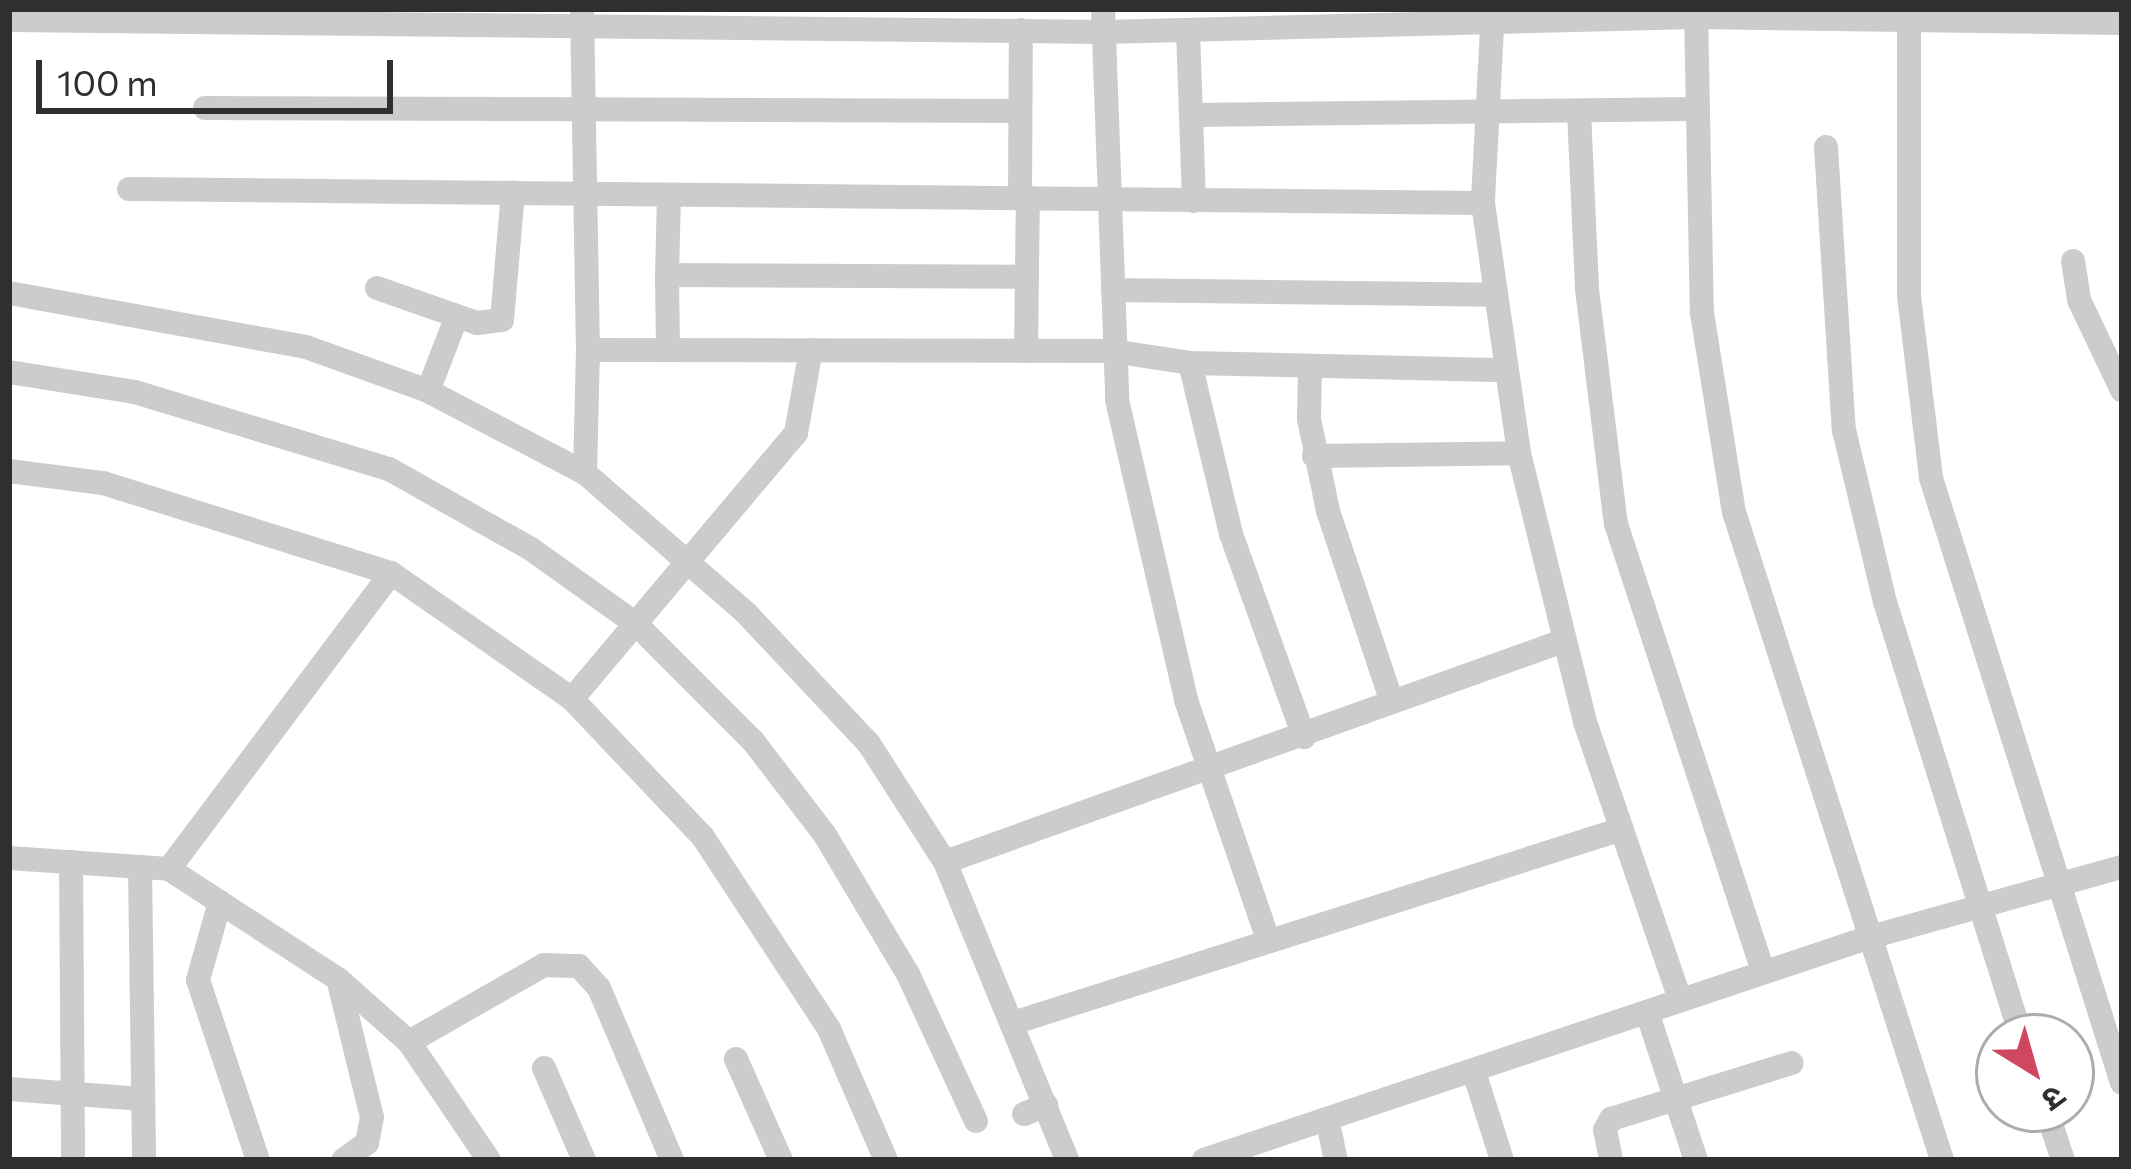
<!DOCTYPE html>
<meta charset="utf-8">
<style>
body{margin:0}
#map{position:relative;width:2131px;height:1169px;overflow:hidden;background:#fff;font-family:Commissioner,"Noto Sans Devanagari",sans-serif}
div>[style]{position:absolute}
.street>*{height:24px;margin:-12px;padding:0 12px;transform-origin:12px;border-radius:12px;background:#ccc}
span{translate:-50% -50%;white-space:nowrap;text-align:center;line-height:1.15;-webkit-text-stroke:12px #fff;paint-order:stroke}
.frame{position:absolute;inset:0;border:12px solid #2f2f2f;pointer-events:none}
.north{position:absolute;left:1975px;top:1013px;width:120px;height:120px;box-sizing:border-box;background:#fff;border:3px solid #acacac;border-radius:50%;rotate:143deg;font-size:33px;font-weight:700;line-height:48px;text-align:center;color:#2f2f2f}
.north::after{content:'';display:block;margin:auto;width:42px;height:54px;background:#d0485f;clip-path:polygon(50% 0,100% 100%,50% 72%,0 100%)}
.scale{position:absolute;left:36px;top:60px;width:357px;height:54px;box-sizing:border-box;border:6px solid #2f2f2f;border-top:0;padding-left:15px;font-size:36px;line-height:42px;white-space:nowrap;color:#2f2f2f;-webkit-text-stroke:9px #fff;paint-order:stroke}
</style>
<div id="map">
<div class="street">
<div style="left:582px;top:9px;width:341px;rotate:89deg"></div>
<div style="left:1103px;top:9px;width:391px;rotate:87.9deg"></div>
<div style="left:1117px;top:400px;width:308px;rotate:77deg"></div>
<div style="left:1186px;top:700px;width:250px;rotate:71.1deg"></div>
<div style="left:1493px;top:9px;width:194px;rotate:93deg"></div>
<div style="left:1483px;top:203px;width:253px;rotate:81.8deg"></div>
<div style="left:1519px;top:453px;width:277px;rotate:76.2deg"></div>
<div style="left:1585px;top:722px;width:293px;rotate:71.1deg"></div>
<div style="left:1696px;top:9px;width:304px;rotate:88.9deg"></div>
<div style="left:1702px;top:313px;width:202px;rotate:80.9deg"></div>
<div style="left:1734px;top:512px;width:681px;rotate:72.2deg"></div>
<div style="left:1909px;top:9px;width:287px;rotate:90deg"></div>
<div style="left:1909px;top:296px;width:183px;rotate:83.1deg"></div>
<div style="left:1931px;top:478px;width:634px;rotate:72.48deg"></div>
<div style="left:9px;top:20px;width:1095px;rotate:0.63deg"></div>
<div style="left:1104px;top:32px;width:592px;rotate:-1.45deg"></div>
<div style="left:1696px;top:17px;width:426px;rotate:0.8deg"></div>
<div style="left:1188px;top:30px;width:171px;rotate:88deg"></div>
<div style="left:205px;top:108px;width:815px;rotate:0.21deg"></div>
<div style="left:1579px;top:112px;width:177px;rotate:87.4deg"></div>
<div style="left:1587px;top:289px;width:237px;rotate:83deg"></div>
<div style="left:1616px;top:524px;width:472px;rotate:71.8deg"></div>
<div style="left:1191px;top:115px;width:504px;rotate:-0.68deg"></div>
<div style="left:1826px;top:147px;width:284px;rotate:86.4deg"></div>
<div style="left:1844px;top:430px;width:177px;rotate:76.6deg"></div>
<div style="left:1885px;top:602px;width:456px;rotate:72.6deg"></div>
<div style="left:129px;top:189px;width:1354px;rotate:0.59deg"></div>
<div style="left:1020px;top:197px;width:167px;rotate:-89.7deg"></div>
<div style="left:2073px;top:261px;width:39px;rotate:81deg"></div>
<div style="left:2079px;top:300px;width:100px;rotate:64.5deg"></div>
<div style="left:667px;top:275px;width:80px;rotate:-88.6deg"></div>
<div style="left:377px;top:288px;width:106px;rotate:19.3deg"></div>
<div style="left:477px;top:323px;width:25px;rotate:-7deg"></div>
<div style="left:502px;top:320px;width:128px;rotate:-85.1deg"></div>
<div style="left:1113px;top:290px;width:382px;rotate:0.7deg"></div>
<div style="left:9px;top:293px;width:302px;rotate:10.3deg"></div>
<div style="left:306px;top:347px;width:130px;rotate:19.8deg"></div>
<div style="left:428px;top:391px;width:177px;rotate:27.6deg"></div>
<div style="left:585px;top:473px;width:215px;rotate:41deg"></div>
<div style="left:747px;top:614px;width:178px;rotate:46.8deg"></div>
<div style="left:869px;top:744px;width:140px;rotate:57.2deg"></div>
<div style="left:945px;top:862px;width:322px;rotate:67.7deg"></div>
<div style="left:668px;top:350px;width:75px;rotate:-90.8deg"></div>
<div style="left:667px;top:275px;width:360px;rotate:0.3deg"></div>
<div style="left:1026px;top:351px;width:154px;rotate:-89.3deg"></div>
<div style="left:1190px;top:363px;width:176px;rotate:76.5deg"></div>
<div style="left:1231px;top:534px;width:216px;rotate:70.2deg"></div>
<div style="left:1310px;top:366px;width:53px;rotate:91.1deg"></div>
<div style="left:1309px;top:419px;width:94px;rotate:78.3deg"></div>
<div style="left:1328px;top:511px;width:201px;rotate:71.5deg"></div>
<div style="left:9px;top:372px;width:128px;rotate:9deg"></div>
<div style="left:135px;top:392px;width:265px;rotate:16.9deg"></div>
<div style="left:389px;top:469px;width:163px;rotate:29.4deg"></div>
<div style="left:531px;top:549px;width:129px;rotate:35.5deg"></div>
<div style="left:636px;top:624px;width:165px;rotate:45deg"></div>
<div style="left:753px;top:741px;width:118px;rotate:52.5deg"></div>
<div style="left:825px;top:835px;width:162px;rotate:59.2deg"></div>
<div style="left:908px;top:974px;width:162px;rotate:65.2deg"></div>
<div style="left:428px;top:391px;width:80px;rotate:-68.9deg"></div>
<div style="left:1314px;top:456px;width:205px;rotate:-0.8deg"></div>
<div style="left:9px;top:471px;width:95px;rotate:7.3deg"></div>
<div style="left:103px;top:483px;width:302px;rotate:17.4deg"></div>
<div style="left:391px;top:573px;width:221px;rotate:34.8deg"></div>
<div style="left:572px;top:699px;width:190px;rotate:46.5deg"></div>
<div style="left:703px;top:837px;width:230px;rotate:56.7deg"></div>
<div style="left:829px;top:1029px;width:143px;rotate:66.5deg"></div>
<div style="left:585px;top:473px;width:123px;rotate:-88.6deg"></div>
<div style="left:588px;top:350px;width:524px;rotate:0.11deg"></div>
<div style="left:1112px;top:351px;width:79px;rotate:8.7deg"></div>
<div style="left:1190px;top:363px;width:317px;rotate:1.3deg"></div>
<div style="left:572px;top:699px;width:348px;rotate:-49.9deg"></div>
<div style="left:796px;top:433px;width:84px;rotate:-79.8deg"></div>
<div style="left:9px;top:858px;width:160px;rotate:3.9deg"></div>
<div style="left:169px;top:869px;width:202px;rotate:33.1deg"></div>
<div style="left:338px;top:979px;width:95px;rotate:41.6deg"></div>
<div style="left:409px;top:1042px;width:143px;rotate:55.9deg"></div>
<div style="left:71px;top:862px;width:298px;rotate:89.6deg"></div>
<div style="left:945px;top:862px;width:656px;rotate:-19.68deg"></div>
<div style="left:140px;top:867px;width:293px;rotate:89.2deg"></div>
<div style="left:169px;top:869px;width:370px;rotate:-53.1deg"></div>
<div style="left:220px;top:902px;width:81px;rotate:105.8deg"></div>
<div style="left:198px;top:980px;width:190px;rotate:71.6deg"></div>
<div style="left:338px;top:979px;width:142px;rotate:76.2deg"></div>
<div style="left:372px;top:1117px;width:26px;rotate:101deg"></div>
<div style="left:367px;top:1143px;width:29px;rotate:144deg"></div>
<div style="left:1647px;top:1012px;width:156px;rotate:71.7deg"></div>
<div style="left:1013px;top:1023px;width:639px;rotate:-17.67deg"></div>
<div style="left:409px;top:1042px;width:155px;rotate:-29.7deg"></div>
<div style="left:544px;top:965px;width:35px;rotate:2deg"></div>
<div style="left:579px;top:966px;width:30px;rotate:48deg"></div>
<div style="left:599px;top:988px;width:187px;rotate:67deg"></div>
<div style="left:736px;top:1059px;width:111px;rotate:66deg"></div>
<div style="left:544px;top:1068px;width:100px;rotate:66.5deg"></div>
<div style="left:1475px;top:1075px;width:89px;rotate:72.4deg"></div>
<div style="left:9px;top:1089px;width:134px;rotate:4.3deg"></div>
<div style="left:2046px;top:1109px;width:54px;rotate:71.6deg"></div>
<div style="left:1024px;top:1114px;width:24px;rotate:-22deg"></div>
<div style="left:1328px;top:1123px;width:38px;rotate:78deg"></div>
<div style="left:1204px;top:1160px;width:699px;rotate:-18.51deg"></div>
<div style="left:1867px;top:938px;width:265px;rotate:-15.6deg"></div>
<div style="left:1611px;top:1160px;width:31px;rotate:-101deg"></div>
<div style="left:1605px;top:1130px;width:13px;rotate:-61deg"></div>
<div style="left:1611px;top:1119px;width:189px;rotate:-17.2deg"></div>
</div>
<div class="frame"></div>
<div class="north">उ</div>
<div class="scale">100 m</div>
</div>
